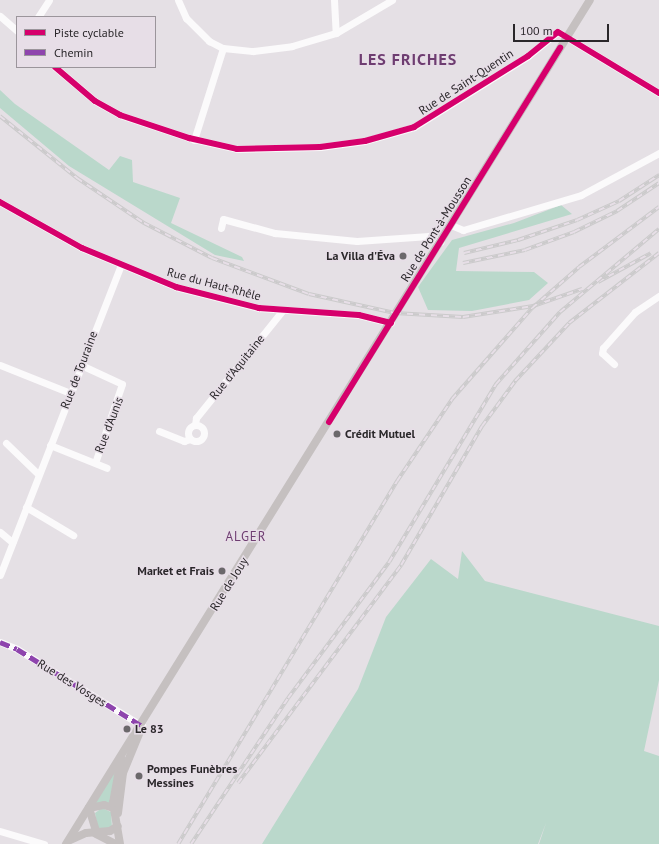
<!DOCTYPE html>
<meta charset="utf-8">
<style>
body{margin:0}
#map{position:relative;width:659px;height:844px;overflow:hidden;background:#e5e0e5;font-family:"PT Sans",sans-serif}
div>[style]{position:absolute}
.green>*{inset:0;background:#bad8cb}
.minor>*{height:7px;margin:-3.5px;padding:0 3.5px;transform-origin:3.5px;border-radius:3.5px;background:#fbfafb}
.minor>.ring{margin:-3.5px;padding:0;box-sizing:content-box;background:none;border:7px solid #fbfafb;border-radius:50%}
.major>*{height:8px;margin:-4px;padding:0 4px;transform-origin:4px;border-radius:4px;background:#c5c0c0}
.rail>*{height:3.5px;margin-top:-1.75px;transform-origin:0;background:repeating-linear-gradient(90deg,#e7dee7 0 6px,#cbcacb 0 12px);box-sizing:border-box;border-block:1px solid #cbcacb}
.quiet>*{height:5px;margin-top:-2.5px;transform-origin:0;background:repeating-linear-gradient(90deg,#8e44ad 0 10px,transparent 0 15px)}
.cycleway>*{height:6px;margin:-3px;padding:0 3px;transform-origin:3px;border-radius:3px;background:#d6006c}
.dots>*{width:11px;height:11px;translate:-50% -50%;box-sizing:border-box;border:2px solid #e7dee7;border-radius:50%}
span{translate:-50% -50%;white-space:nowrap;text-align:center;line-height:1.15;-webkit-text-stroke:3px #e7dee7;paint-order:stroke}
.street-label{font-size:12px;color:#2a272a}
.poi-label{font-size:12px;color:#2a272a;font-weight:700}
.right{translate:-100% -50%;text-align:right}
.left{translate:0 -50%;text-align:left}
.neighbourhood-label{font-size:13px;color:#6e3d71;letter-spacing:1px}
.district-label{font-size:16px;color:#6e3d71;font-weight:700;letter-spacing:1px}
.legend{position:absolute;left:16px;top:16px;width:140px;height:52px;box-sizing:border-box;background:#e7dee7;border:1px solid #9b959b;margin:0;padding:5px 7px;list-style:none;font-size:12px;color:#2a272a}
.legend li{display:flex;align-items:center;gap:8px;height:20px}
.legend b{width:20px;border:1px solid #9b959b}
.scale{position:absolute;left:513px;top:24px;width:96px;height:18px;box-sizing:border-box;border:2px solid #2a272a;border-top:0;padding-left:5px;font-size:12px;line-height:14px;white-space:nowrap;color:#2a272a;-webkit-text-stroke:3px #e7dee7;paint-order:stroke}
</style>
<div id="map">
<div class="green">
<div style="clip-path:polygon(0 90px,15px 104px,109px 170px,120px 156px,132px 160px,133px 182px,180px 198px,171px 223px,242px 257px,244px 261px,215px 255px,69px 166px,0 108px)"></div>
<div style="clip-path:polygon(561px 205px,572px 214px,459px 248px,456px 271px,534px 272px,548px 283px,529px 300px,472px 311px,428px 310px,418px 287px,452px 240px,514px 223px)"></div>
<div style="clip-path:polygon(462px 551px,485px 581px,659px 626px,659px 680px,644px 751px,659px 756px,659px 844px,539px 844px,546px 823px,538px 844px,262px 844px,358px 689px,386px 617px,431px 559px,458px 579px)"></div>
<div style="clip-path:polygon(117px 766px,111px 803px,94px 804px)"></div>
<div style="clip-path:polygon(102px 808px,111px 812px,112px 828px,98px 829px,95px 813px)"></div>
</div>
<div class="minor">
<div style="left:178px;top:0;width:20px;rotate:66deg"></div>
<div style="left:186px;top:18px;width:33px;rotate:45deg"></div>
<div style="left:209px;top:41px;width:16px;rotate:27deg"></div>
<div style="left:223px;top:48px;width:30px;rotate:6deg"></div>
<div style="left:253px;top:51px;width:39px;rotate:-7deg"></div>
<div style="left:292px;top:46px;width:46px;rotate:-16.5deg"></div>
<div style="left:336px;top:33px;width:65px;rotate:-30.5deg"></div>
<div style="left:334px;top:0;width:33px;rotate:87deg"></div>
<div style="left:0;top:16px;width:23px;rotate:41deg"></div>
<div style="left:38px;top:17px;width:20px;rotate:-57deg"></div>
<div style="left:55px;top:67px;width:52px;rotate:40.4deg"></div>
<div style="left:95px;top:101px;width:29px;rotate:29deg"></div>
<div style="left:120px;top:115px;width:73px;rotate:18.4deg"></div>
<div style="left:189px;top:138px;width:49px;rotate:12.9deg"></div>
<div style="left:237px;top:149px;width:83px;rotate:-1.4deg"></div>
<div style="left:320px;top:147px;width:45px;rotate:-7.6deg"></div>
<div style="left:365px;top:141px;width:51px;rotate:-15.9deg"></div>
<div style="left:414px;top:127px;width:134px;rotate:-31.9deg"></div>
<div style="left:528px;top:56px;width:38px;rotate:-39deg"></div>
<div style="left:558px;top:32px;width:118px;rotate:31.1deg"></div>
<div style="left:194px;top:140px;width:96px;rotate:-72.5deg"></div>
<div style="left:0;top:202px;width:94px;rotate:29.3deg"></div>
<div style="left:82px;top:248px;width:102px;rotate:22.5deg"></div>
<div style="left:176px;top:287px;width:86px;rotate:14.2deg"></div>
<div style="left:259px;top:308px;width:100px;rotate:4deg"></div>
<div style="left:359px;top:315px;width:33px;rotate:14deg"></div>
<div style="left:451px;top:225px;width:13px;rotate:23deg"></div>
<div style="left:463px;top:230px;width:123px;rotate:-16.5deg"></div>
<div style="left:581px;top:195px;width:89px;rotate:-28.3deg"></div>
<div style="left:221px;top:228px;width:9px;rotate:-77deg"></div>
<div style="left:223px;top:219px;width:54px;rotate:15.1deg"></div>
<div style="left:275px;top:233px;width:82px;rotate:5.6deg"></div>
<div style="left:357px;top:241px;width:72px;rotate:-4deg"></div>
<div style="left:429px;top:236px;width:13px;rotate:27deg"></div>
<div style="left:614px;top:364px;width:16px;rotate:-137deg"></div>
<div style="left:602px;top:353px;width:5px;rotate:-79deg"></div>
<div style="left:603px;top:348px;width:48px;rotate:-48.4deg"></div>
<div style="left:635px;top:312px;width:29px;rotate:-34deg"></div>
<div style="left:0;top:365px;width:75px;rotate:21.8deg"></div>
<div style="left:81px;top:365px;width:45px;rotate:24.9deg"></div>
<div style="left:122px;top:384px;width:83px;rotate:108.9deg"></div>
<div class="ring" style="left:188px;top:425px;width:9px;height:9px"></div>
<div style="left:195px;top:425px;width:7px;rotate:-82deg"></div>
<div style="left:196px;top:418px;width:137px;rotate:-51.2deg"></div>
<div style="left:159px;top:431px;width:27px;rotate:22deg"></div>
<div style="left:184px;top:441px;width:6px;rotate:-18deg"></div>
<div style="left:6px;top:443px;width:45px;rotate:44.1deg"></div>
<div style="left:50px;top:445px;width:61px;rotate:22deg"></div>
<div style="left:26px;top:507px;width:55px;rotate:30.8deg"></div>
<div style="left:0;top:532px;width:16px;rotate:40deg"></div>
<div style="left:0;top:575px;width:333px;rotate:-68.7deg"></div>
<div style="left:0;top:642px;width:18px;rotate:22deg"></div>
<div style="left:17px;top:649px;width:147px;rotate:31.6deg"></div>
<div style="left:0;top:831px;width:46px;rotate:16.5deg"></div>
</div>
<div class="major">
<div style="left:89px;top:808px;width:15px;rotate:-11deg"></div>
<div style="left:104px;top:805px;width:13px;rotate:18deg"></div>
<div style="left:89px;top:808px;width:27px;rotate:73deg"></div>
<div style="left:118px;top:813px;width:40px;rotate:-82.9deg"></div>
<div style="left:123px;top:773px;width:42px;rotate:-67.7deg"></div>
<div style="left:96px;top:834px;width:22px;rotate:27deg"></div>
<div style="left:70px;top:840px;width:17px;rotate:-24deg"></div>
<div style="left:86px;top:833px;width:24px;rotate:-5deg"></div>
<div style="left:110px;top:831px;width:9px;rotate:-32deg"></div>
<div style="left:66px;top:844px;width:993px;rotate:-58.17deg"></div>
<div style="left:120px;top:844px;width:42px;rotate:-99.7deg"></div>
<div style="left:113px;top:803px;width:45px;rotate:-79.7deg"></div>
</div>
<div class="rail">
<div style="left:0;top:116px;width:99px;rotate:38.8deg"></div>
<div style="left:77px;top:178px;width:81px;rotate:33.9deg"></div>
<div style="left:144px;top:223px;width:76px;rotate:27.2deg"></div>
<div style="left:212px;top:258px;width:103px;rotate:20.4deg"></div>
<div style="left:309px;top:294px;width:88px;rotate:12.5deg"></div>
<div style="left:395px;top:313px;width:68px;rotate:3.4deg"></div>
<div style="left:463px;top:317px;width:71px;rotate:-8.9deg"></div>
<div style="left:533px;top:306px;width:52px;rotate:-19.1deg"></div>
<div style="left:464px;top:253px;width:56px;rotate:-13.5deg"></div>
<div style="left:518px;top:240px;width:62px;rotate:-18.7deg"></div>
<div style="left:577px;top:220px;width:46px;rotate:-24.3deg"></div>
<div style="left:619px;top:201px;width:48px;rotate:-33deg"></div>
<div style="left:463px;top:263px;width:63px;rotate:-11.8deg"></div>
<div style="left:525px;top:250px;width:52px;rotate:-20.2deg"></div>
<div style="left:574px;top:232px;width:48px;rotate:-26deg"></div>
<div style="left:617px;top:211px;width:50px;rotate:-33.7deg"></div>
<div style="left:598px;top:282px;width:60px;rotate:-28.7deg"></div>
<div style="left:238px;top:783px;width:272px;rotate:-53.2deg"></div>
<div style="left:401px;top:565px;width:161px;rotate:-59.8deg"></div>
<div style="left:482px;top:426px;width:56px;rotate:-53.7deg"></div>
<div style="left:515px;top:381px;width:79px;rotate:-47deg"></div>
<div style="left:569px;top:323px;width:114px;rotate:-37.9deg"></div>
<div style="left:178px;top:844px;width:424px;rotate:-58.9deg"></div>
<div style="left:397px;top:481px;width:99px;rotate:-56.1deg"></div>
<div style="left:452px;top:399px;width:121px;rotate:-48.7deg"></div>
<div style="left:532px;top:308px;width:62px;rotate:-41.1deg"></div>
<div style="left:579px;top:267px;width:100px;rotate:-36.9deg"></div>
<div style="left:191px;top:844px;width:175px;rotate:-56.4deg"></div>
<div style="left:288px;top:698px;width:169px;rotate:-53.4deg"></div>
<div style="left:389px;top:562px;width:208px;rotate:-59deg"></div>
<div style="left:496px;top:384px;width:96px;rotate:-48.4deg"></div>
<div style="left:560px;top:312px;width:129px;rotate:-40deg"></div>
</div>
<div class="quiet">
<div style="left:0;top:642px;width:18px;rotate:22deg"></div>
<div style="left:17px;top:649px;width:147px;rotate:31.6deg"></div>
</div>
<div class="cycleway">
<div style="left:55px;top:67px;width:52px;rotate:40.4deg"></div>
<div style="left:95px;top:101px;width:29px;rotate:29deg"></div>
<div style="left:120px;top:115px;width:73px;rotate:18.4deg"></div>
<div style="left:189px;top:138px;width:49px;rotate:12.9deg"></div>
<div style="left:237px;top:149px;width:83px;rotate:-1.4deg"></div>
<div style="left:320px;top:147px;width:45px;rotate:-7.6deg"></div>
<div style="left:365px;top:141px;width:51px;rotate:-15.9deg"></div>
<div style="left:414px;top:127px;width:134px;rotate:-31.9deg"></div>
<div style="left:528px;top:56px;width:38px;rotate:-39deg"></div>
<div style="left:558px;top:32px;width:118px;rotate:31.1deg"></div>
<div style="left:0;top:202px;width:94px;rotate:29.3deg"></div>
<div style="left:82px;top:248px;width:102px;rotate:22.5deg"></div>
<div style="left:176px;top:287px;width:86px;rotate:14.2deg"></div>
<div style="left:259px;top:308px;width:100px;rotate:4deg"></div>
<div style="left:359px;top:315px;width:33px;rotate:14deg"></div>
<div style="left:329px;top:422px;width:440px;rotate:-58.3deg"></div>
</div>
<div class="dots">
<div style="left:403px;top:256px;background:#6b686b"></div>
<div style="left:337px;top:434px;background:#6b686b"></div>
<div style="left:222px;top:571px;background:#6b686b"></div>
<div style="left:127px;top:729px;background:#6b686b"></div>
<div style="left:139px;top:776px;background:#6b686b"></div>
</div>
<div class="street-label">
<span style="left:466px;top:82px;rotate:-33deg">Rue de Saint-Quentin</span>
<span style="left:436px;top:229px;rotate:-58deg">Rue de Pont-à-Mousson</span>
<span style="left:214px;top:284px;rotate:15deg">Rue du Haut-Rhêle</span>
<span style="left:237px;top:367px;rotate:-51deg">Rue d'Aquitaine</span>
<span style="left:79px;top:370px;rotate:-69deg">Rue de Touraine</span>
<span style="left:109px;top:425px;rotate:-69deg">Rue d'Aunis</span>
<span style="left:229px;top:584px;rotate:-58deg">Rue de Jouy</span>
<span style="left:72px;top:683px;rotate:32deg">Rue des Vosges</span>
</div>
<div class="poi-label">
<span class="right" style="left:395px;top:256px">La Villa d'Éva</span>
<span class="left" style="left:345px;top:434px">Crédit Mutuel</span>
<span class="right" style="left:214px;top:571px">Market et Frais</span>
<span class="left" style="left:135px;top:729px">Le 83</span>
<span class="left" style="left:147px;top:776px">Pompes Funèbres<br>Messines</span>
</div>
<div class="neighbourhood-label">
<span style="left:246px;top:537px">ALGER</span>
</div>
<div class="district-label">
<span style="left:408px;top:59px">LES FRICHES</span>
</div>
<ul class="legend">
<li><b style="height:5px;background:#d6006c"></b>Piste cyclable</li>
<li><b style="height:5px;background:#8e44ad"></b>Chemin</li>
</ul>
<div class="scale">100 m</div>
</div>
